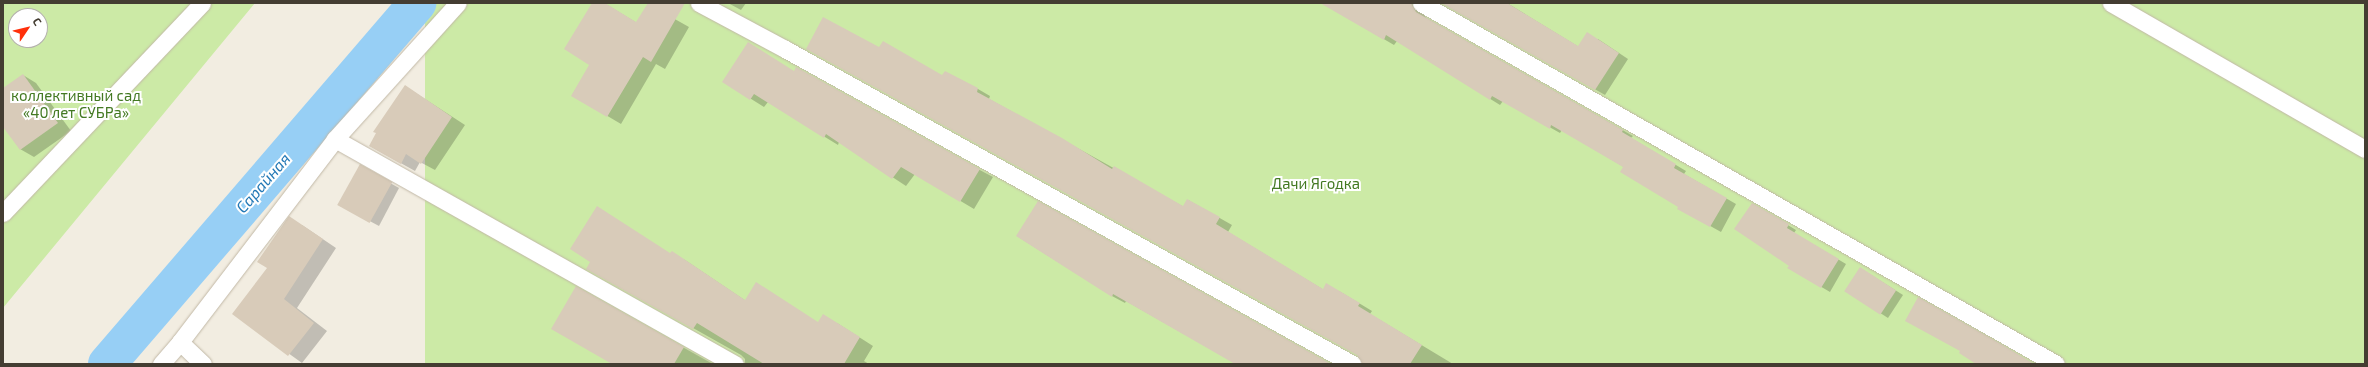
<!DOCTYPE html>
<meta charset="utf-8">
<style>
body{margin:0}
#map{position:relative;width:2368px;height:367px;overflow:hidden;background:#f2ede1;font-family:"Exo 2",sans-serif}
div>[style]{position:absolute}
.green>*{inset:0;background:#cceaa6;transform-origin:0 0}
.shadow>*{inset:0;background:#0003}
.canal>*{height:38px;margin:-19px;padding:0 19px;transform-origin:19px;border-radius:19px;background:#97cff5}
.building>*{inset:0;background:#d8cbb9;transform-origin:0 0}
.roads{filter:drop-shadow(0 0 1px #c1b8a6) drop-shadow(0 0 1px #c1b8a6)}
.service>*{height:17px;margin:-8.5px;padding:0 8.5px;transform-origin:8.5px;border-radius:8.5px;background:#fff}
span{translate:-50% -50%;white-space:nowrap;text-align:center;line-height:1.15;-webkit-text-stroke:4px #fff;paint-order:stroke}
.park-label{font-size:15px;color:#437922}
.water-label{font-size:16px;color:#2479b6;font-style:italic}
.frame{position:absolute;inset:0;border:4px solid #443d32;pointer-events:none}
.north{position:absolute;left:8px;top:8px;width:40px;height:40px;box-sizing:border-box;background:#fff;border:1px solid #b4b1ad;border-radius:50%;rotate:55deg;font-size:11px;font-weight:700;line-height:16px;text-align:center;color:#443d32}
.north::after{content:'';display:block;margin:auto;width:14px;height:18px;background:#ff300b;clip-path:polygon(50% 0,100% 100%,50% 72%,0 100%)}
</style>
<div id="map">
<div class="green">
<div style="clip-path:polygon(evenodd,3px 3px,255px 3px,3px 308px,3px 3px,16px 16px,40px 16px,40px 40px,16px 40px,16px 16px)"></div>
<div style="left:425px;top:3px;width:1940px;height:479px"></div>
</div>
<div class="shadow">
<div style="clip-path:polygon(593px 3px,604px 3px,637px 23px,648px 4px,689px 27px,665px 69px,656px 64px,621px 124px,572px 95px,591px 65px)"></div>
<div style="clip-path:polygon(728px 3px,746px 3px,741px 10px)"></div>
<div style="clip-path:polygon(1341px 3px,1424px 3px,1421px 9px,1426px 18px,1633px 136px,1631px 138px,1686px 171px,1684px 174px,1736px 204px,1721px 232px,1678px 208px,1679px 206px,1624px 167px,1562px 130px,1560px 133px,1503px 101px,1500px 105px,1397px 41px,1394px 45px,1346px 17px)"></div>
<div style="clip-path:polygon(1443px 3px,1507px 3px,1579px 47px,1598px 39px,1628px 59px,1605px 95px)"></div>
<div style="clip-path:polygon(880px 49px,943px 76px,945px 72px,978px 89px,990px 96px,989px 99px,1184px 207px,1188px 200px,1232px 225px,1228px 232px,1324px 290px,1339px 291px,1372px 311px,1370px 314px,1453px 364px,1363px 364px,1358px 355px)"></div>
<div style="clip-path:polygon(795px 72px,993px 177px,974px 209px,915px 174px,906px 186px,839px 142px,838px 145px,768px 102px,764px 107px,724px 82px)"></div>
<div style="clip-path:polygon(23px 75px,36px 83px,71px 131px,34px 157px,20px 149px,3px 125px,3px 89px)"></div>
<div style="clip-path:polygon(405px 86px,465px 125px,435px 170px,420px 162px,415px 171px,370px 146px)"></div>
<div style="clip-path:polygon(360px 166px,399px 188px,379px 226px,347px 209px)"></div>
<div style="clip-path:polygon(1753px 204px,1796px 230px,1794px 233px,1846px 264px,1830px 292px,1789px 268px,1790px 266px)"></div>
<div style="clip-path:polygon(302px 225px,336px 248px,297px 308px,327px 331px,302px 363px,234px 314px)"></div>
<div style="clip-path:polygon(1017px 236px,1329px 364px,1237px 364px,1126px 301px,1125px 303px,1112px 296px)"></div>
<div style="clip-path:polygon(671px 254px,685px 260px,746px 301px,819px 323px,837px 323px,873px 346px,864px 361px,869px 364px,745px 364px,745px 359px,741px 355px,588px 269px)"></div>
<div style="clip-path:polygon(1868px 273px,1903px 295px,1888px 318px,1846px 291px)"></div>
<div style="clip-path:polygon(577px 288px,713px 364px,614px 364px)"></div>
</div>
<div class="canal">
<div style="left:107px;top:364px;width:476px;rotate:-49.3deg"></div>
</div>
<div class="building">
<div style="clip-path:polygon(592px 3px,605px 3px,636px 22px,648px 3px,685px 3px,651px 62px,643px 57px,607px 117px,571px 96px,589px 65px,564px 49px)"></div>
<div style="clip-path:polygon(1320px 3px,1411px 3px,1416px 12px,1623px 130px,1622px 132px,1676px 164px,1674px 168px,1727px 198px,1710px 227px,1677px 209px,1678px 207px,1620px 172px,1623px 167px,1551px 125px,1550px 129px,1492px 96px,1490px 100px,1386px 35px,1384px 40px)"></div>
<div style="clip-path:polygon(1441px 3px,1507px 3px,1578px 46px,1587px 32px,1619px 53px,1595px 90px)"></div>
<div style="clip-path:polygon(823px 17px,879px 47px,883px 41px,942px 75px,945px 71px,978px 88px,977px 92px,1062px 138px,1112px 169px,1114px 166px,1183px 206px,1187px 199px,1220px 217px,1216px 224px,1323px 289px,1326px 283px,1360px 303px,1358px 306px,1422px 345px,1410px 364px,1362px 364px,1357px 355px,806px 49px)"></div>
<div style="clip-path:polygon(748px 42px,794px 71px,796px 67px,980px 169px,960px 202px,901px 167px,892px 179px,826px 134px,824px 138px,754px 94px,750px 100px,722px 82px)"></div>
<div style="clip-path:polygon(23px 74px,58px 123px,20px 150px,3px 127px,3px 88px)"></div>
<div style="clip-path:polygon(405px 85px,452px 117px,421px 164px,406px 154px,401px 164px,369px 146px,376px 133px,373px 132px)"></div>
<div style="left:360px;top:164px;width:37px;height:47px;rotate:29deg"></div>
<div style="clip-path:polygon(1038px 201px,1331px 364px,1235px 364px,1113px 294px,1112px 297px,1016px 236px)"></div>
<div style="clip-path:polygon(1752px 203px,1789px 224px,1787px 228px,1839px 259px,1821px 288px,1787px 268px,1789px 266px,1734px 229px)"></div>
<div style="clip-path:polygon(597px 206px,670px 253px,672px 251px,745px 300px,756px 282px,818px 322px,823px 314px,860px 337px,844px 364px,764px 364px,697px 323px,693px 329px,586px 269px,590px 262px,570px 249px)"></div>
<div style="clip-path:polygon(289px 216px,323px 239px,284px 299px,314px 323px,288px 356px,232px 314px,267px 268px,257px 262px)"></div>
<div style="left:1860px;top:267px;width:43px;height:29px;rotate:33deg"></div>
<div style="clip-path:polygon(576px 286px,684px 347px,674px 364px,612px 364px,551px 329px)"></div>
<div style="clip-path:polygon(1918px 297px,2001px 344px,2034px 364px,1976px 364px,1959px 353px,1960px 351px,1905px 321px)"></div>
</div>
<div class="roads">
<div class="service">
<div style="left:699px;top:3px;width:98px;rotate:28.1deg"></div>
<div style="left:785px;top:49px;width:649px;rotate:29.05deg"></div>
<div style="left:1421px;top:3px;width:730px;rotate:29.62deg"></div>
<div style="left:2111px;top:3px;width:293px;rotate:29.9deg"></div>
<div style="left:335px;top:139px;width:459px;rotate:29.4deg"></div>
<div style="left:3px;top:213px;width:289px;rotate:-46.5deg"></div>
<div style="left:180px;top:342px;width:32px;rotate:44deg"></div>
<div style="left:161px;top:364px;width:29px;rotate:-49deg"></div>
<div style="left:180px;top:342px;width:255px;rotate:-52.6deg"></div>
<div style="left:335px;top:139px;width:183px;rotate:-47.9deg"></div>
</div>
</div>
<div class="park-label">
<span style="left:76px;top:104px">коллективный сад<br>«40 лет СУБРа»</span>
<span style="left:1316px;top:184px">Дачи Ягодка</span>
</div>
<div class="water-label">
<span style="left:263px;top:183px;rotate:-49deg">Сарайная</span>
</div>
<div class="frame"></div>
<div class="north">С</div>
</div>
